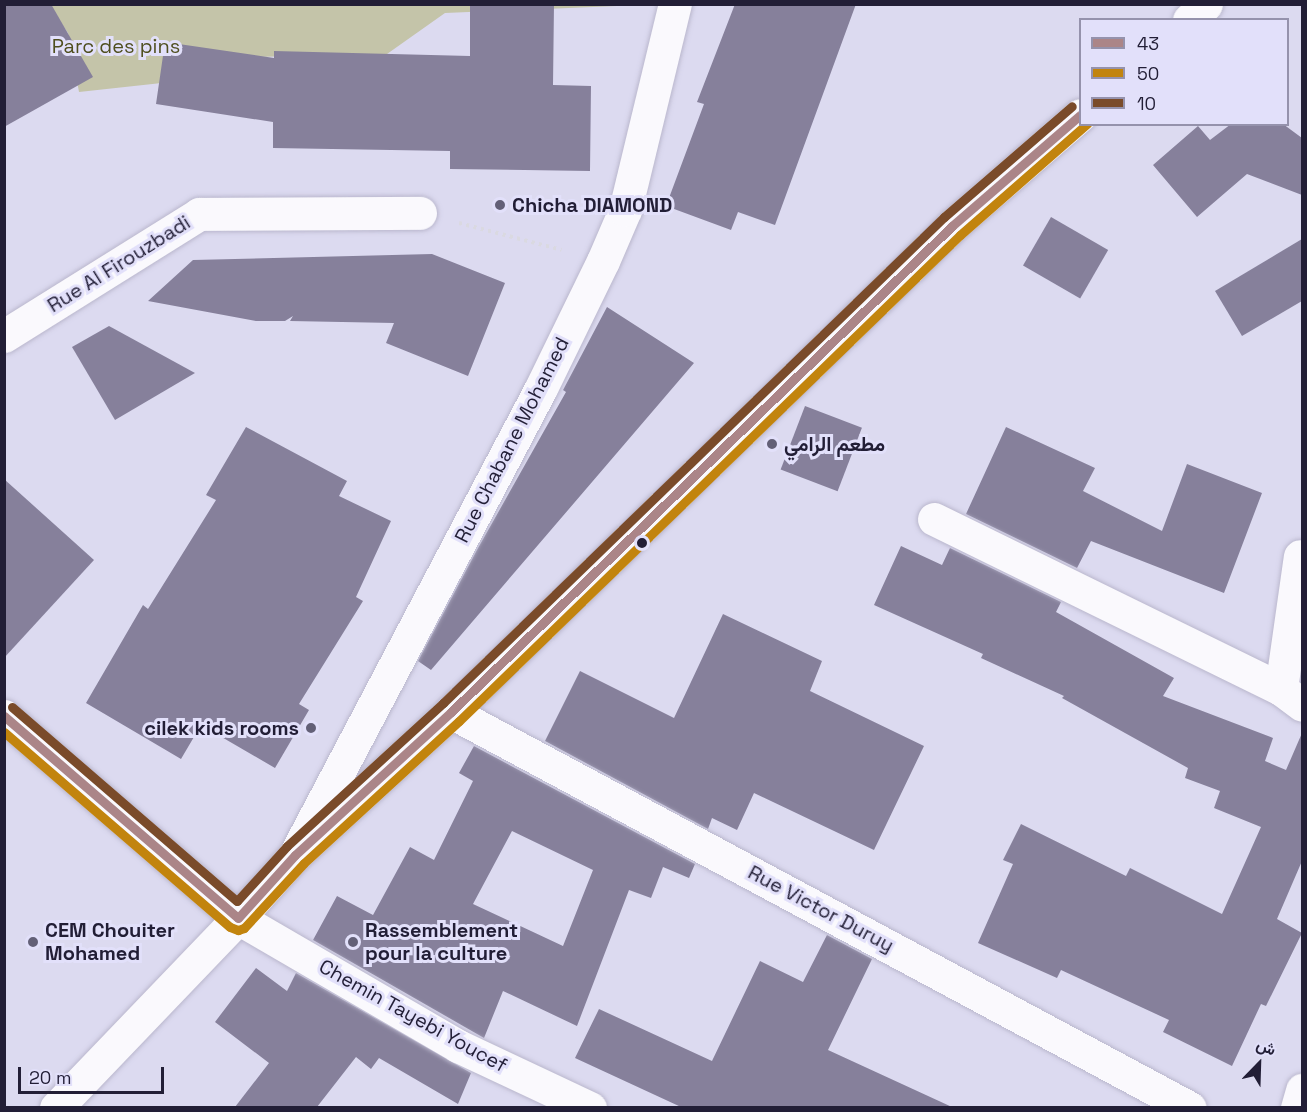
<!DOCTYPE html>
<meta charset="utf-8">
<style>
body{margin:0}
#map{position:relative;width:1307px;height:1112px;overflow:hidden;background:#dcdaf0;font-family:"Space Grotesk",Vazirmatn,sans-serif}
div>[style]{position:absolute}
.green>*{inset:0;background:#c4c4a9}
.building>*{inset:0;background:#86809b;transform-origin:0 0}
.path>*{height:4px;margin-top:-2px;transform-origin:0;background:repeating-linear-gradient(90deg,#dad9e1 0 3px,transparent 0 7.5px)}
.roads{filter:drop-shadow(0 0 2px #bab7cd) drop-shadow(0 0 2px #bab7cd)}
.street>*{height:33px;margin:-16.5px;padding:0 16.5px;transform-origin:16.5px;border-radius:16.5px;background:#faf9fd}
.secondary>*{height:33px;margin:-16.5px;padding:0 16.5px;transform-origin:16.5px;border-radius:16.5px;background:#faf9fd}
.bus-1>*{height:9px;margin:-4.5px;padding:0 4.5px;transform-origin:4.5px;border-radius:4.5px;background:#ab8588}
.bus-2>*{height:9px;margin:-4.5px;padding:0 4.5px;transform-origin:4.5px;border-radius:4.5px;background:#c2840e}
.bus-3>*{height:9px;margin:-4.5px;padding:0 4.5px;transform-origin:4.5px;border-radius:4.5px;background:#7a4b2a}
.dots>*{width:16px;height:16px;translate:-50% -50%;box-sizing:border-box;border:3px solid #e2e0fa;border-radius:50%}
span{translate:-50% -50%;white-space:nowrap;text-align:center;line-height:1.15;-webkit-text-stroke:6px #e2e0fa;paint-order:stroke}
.park-label{font-size:20px;color:#4f4f1f}
.poi-label{font-size:20px;color:#221e36;font-weight:700}
.left{translate:0 -50%;text-align:left}
.right{translate:-100% -50%;text-align:right}
.street-label{font-size:20px;color:#221e36}
.frame{position:absolute;inset:0;border:6px solid #221e36;pointer-events:none}
.legend{position:absolute;left:1079px;top:18px;width:210px;height:108px;box-sizing:border-box;background:#e2e0fa;border:2px solid #9592ac;margin:0;padding:8px 10px;list-style:none;font-size:18px;color:#221e36}
.legend li{display:flex;align-items:center;gap:12px;height:30px}
.legend b{width:30px;border:2px solid #9592ac}
.north{position:absolute;left:1229px;top:1034px;width:60px;height:60px;-webkit-text-stroke:4px #e2e0fa;paint-order:stroke;rotate:23deg;font-size:16px;font-weight:700;line-height:24px;text-align:center;color:#221e36}
.north::after{content:'';display:block;margin:auto;width:21px;height:27px;background:#221e36;clip-path:polygon(50% 0,100% 100%,50% 72%,0 100%)}
.scale{position:absolute;left:18px;top:1067px;width:146px;height:27px;box-sizing:border-box;border:3px solid #221e36;border-top:0;padding-left:8px;font-size:18px;line-height:21px;white-space:nowrap;color:#221e36;-webkit-text-stroke:4px #e2e0fa;paint-order:stroke}
</style>
<div id="map">
<div class="green">
<div style="clip-path:polygon(49px 5px,641px 5px,445px 13px,387px 54px,254px 57px,180px 81px,79px 92px,68px 33px)"></div>
</div>
<div class="building">
<div style="clip-path:polygon(4px 4px,51px 4px,93px 77px,4px 127px)"></div>
<div style="clip-path:polygon(470px 4px,554px 4px,553px 85px,591px 86px,590px 171px,450px 169px,450px 151px,273px 148px,273px 122px,156px 104px,165px 42px,274px 58px,274px 51px,470px 56px)"></div>
<div style="clip-path:polygon(735px 4px,856px 4px,775px 225px,738px 212px,731px 230px,666px 206px,704px 104px,697px 102px)"></div>
<div style="clip-path:polygon(1231px 124px,1283px 124px,1302px 138px,1302px 195px,1247px 174px,1197px 217px,1153px 165px,1198px 126px,1210px 140px)"></div>
<div style="left:1051px;top:217px;width:66px;height:56px;rotate:30deg"></div>
<div style="clip-path:polygon(1302px 239px,1302px 301px,1242px 336px,1215px 291px)"></div>
<div style="clip-path:polygon(432px 254px,505px 283px,468px 376px,386px 343px,394px 323px,290px 321px,293px 316px,285px 321px,256px 321px,148px 301px,193px 260px)"></div>
<div style="clip-path:polygon(607px 307px,694px 363px,431px 670px,418px 661px,478px 548px,566px 392px,563px 390px)"></div>
<div style="clip-path:polygon(109px 326px,195px 373px,115px 420px,72px 347px)"></div>
<div style="left:805px;top:406px;width:61px;height:68px;rotate:21deg"></div>
<div style="clip-path:polygon(246px 427px,347px 481px,339px 496px,391px 521px,356px 597px,363px 601px,299px 704px,309px 710px,275px 768px,201px 725px,181px 759px,86px 703px,143px 605px,148px 609px,216px 500px,206px 495px)"></div>
<div style="clip-path:polygon(1006px 427px,1095px 468px,1083px 491px,1162px 531px,1187px 464px,1262px 493px,1224px 593px,1091px 541px,1077px 568px,966px 514px)"></div>
<div style="clip-path:polygon(4px 479px,94px 560px,4px 658px)"></div>
<div style="clip-path:polygon(901px 546px,942px 565px,950px 548px,1061px 602px,1056px 612px,1174px 678px,1163px 696px,1273px 738px,1265px 761px,1286px 770px,1302px 733px,1302px 861px,1277px 919px,1302px 933px,1266px 1006px,1261px 1004px,1232px 1066px,1163px 1032px,1169px 1020px,1061px 970px,1057px 978px,978px 943px,1013px 864px,1003px 860px,1021px 824px,1126px 876px,1130px 868px,1222px 914px,1261px 827px,1214px 808px,1220px 791px,1185px 778px,1188px 768px,1062px 698px,1064px 696px,981px 658px,983px 654px,874px 605px)"></div>
<div style="clip-path:polygon(723px 614px,822px 661px,810px 691px,924px 746px,874px 850px,754px 793px,737px 830px,712px 818px,708px 829px,545px 741px,580px 671px,674px 718px)"></div>
<div style="clip-path:polygon(evenodd,474px 746px,695px 864px,689px 878px,663px 867px,651px 898px,629px 890px,577px 1026px,503px 991px,484px 1038px,313px 940px,337px 896px,373px 915px,410px 847px,434px 860px,473px 781px,459px 773px,474px 746px,512px 831px,593px 870px,563px 946px,473px 904px,512px 831px)"></div>
<div style="clip-path:polygon(827px 935px,872px 959px,828px 1050px,952px 1107px,681px 1107px,575px 1058px,599px 1009px,712px 1061px,760px 961px,803px 982px)"></div>
<div style="clip-path:polygon(256px 968px,287px 991px,296px 973px,471px 1073px,458px 1104px,379px 1058px,371px 1069px,356px 1057px,317px 1107px,235px 1107px,269px 1063px,215px 1022px)"></div>
</div>
<div class="path">
<div style="left:459px;top:223px;width:106px;rotate:14.7deg"></div>
</div>
<div class="roads">
<div class="street">
<div style="left:4px;top:336px;width:230px;rotate:-32deg"></div>
<div style="left:199px;top:214px;width:221px;rotate:-0.3deg"></div>
<div style="left:934px;top:519px;width:386px;rotate:26.1deg"></div>
<div style="left:1281px;top:689px;width:26px;rotate:37deg"></div>
<div style="left:1281px;top:689px;width:134px;rotate:-81.9deg"></div>
<div style="left:451px;top:712px;width:838px;rotate:28.19deg"></div>
<div style="left:297px;top:851px;width:523px;rotate:-62.21deg"></div>
<div style="left:541px;top:388px;width:141px;rotate:-64deg"></div>
<div style="left:603px;top:261px;width:56px;rotate:-66.7deg"></div>
<div style="left:625px;top:210px;width:212px;rotate:-76.4deg"></div>
<div style="left:238px;top:918px;width:255px;rotate:30.2deg"></div>
<div style="left:458px;top:1046px;width:146px;rotate:25.2deg"></div>
<div style="left:1297px;top:1108px;width:19px;rotate:-74deg"></div>
</div>
<div class="secondary">
<div style="left:1189px;top:20px;width:23px;rotate:-43deg"></div>
<div style="left:4px;top:716px;width:309px;rotate:40.8deg"></div>
<div style="left:56px;top:1108px;width:263px;rotate:-46.2deg"></div>
<div style="left:238px;top:918px;width:85px;rotate:-47.9deg"></div>
<div style="left:295px;top:855px;width:212px;rotate:-42.5deg"></div>
<div style="left:451px;top:712px;width:698px;rotate:-44.13deg"></div>
<div style="left:952px;top:226px;width:169px;rotate:-40.9deg"></div>
</div>
</div>
<div class="bus-1">
<div style="left:4px;top:716px;width:309px;rotate:40.8deg"></div>
<div style="left:238px;top:918px;width:85px;rotate:-47.9deg"></div>
<div style="left:295px;top:855px;width:212px;rotate:-42.5deg"></div>
<div style="left:451px;top:712px;width:698px;rotate:-44.13deg"></div>
<div style="left:952px;top:226px;width:169px;rotate:-40.9deg"></div>
</div>
<div class="bus-2">
<div style="left:4px;top:732px;width:298px;rotate:40.8deg"></div>
<div style="left:230px;top:927px;width:9px;rotate:21deg"></div>
<div style="left:238px;top:930px;width:6px;rotate:-18deg"></div>
<div style="left:244px;top:928px;width:88px;rotate:-47.3deg"></div>
<div style="left:304px;top:863px;width:210px;rotate:-42.5deg"></div>
<div style="left:459px;top:721px;width:698px;rotate:-44.13deg"></div>
<div style="left:960px;top:235px;width:169px;rotate:-41.2deg"></div>
</div>
<div class="bus-3">
<div style="left:12px;top:707px;width:297px;rotate:40.8deg"></div>
<div style="left:237px;top:901px;width:74px;rotate:-47.7deg"></div>
<div style="left:287px;top:846px;width:212px;rotate:-42.5deg"></div>
<div style="left:443px;top:703px;width:698px;rotate:-44.13deg"></div>
<div style="left:944px;top:217px;width:169px;rotate:-40.9deg"></div>
</div>
<div class="dots">
<div style="left:500px;top:205px;background:#636077"></div>
<div style="left:772px;top:444px;background:#636077"></div>
<div style="left:642px;top:543px;background:#221e36"></div>
<div style="left:311px;top:728px;background:#636077"></div>
<div style="left:33px;top:942px;background:#636077"></div>
<div style="left:353px;top:942px;background:#636077"></div>
</div>
<div class="park-label">
<span style="left:116px;top:46px">Parc des pins</span>
</div>
<div class="poi-label">
<span class="left" style="left:512px;top:205px">Chicha DIAMOND</span>
<span class="left" style="left:784px;top:444px">مطعم الرامي</span>
<span class="right" style="left:299px;top:728px">cilek kids rooms</span>
<span class="left" style="left:45px;top:942px">CEM Chouiter<br>Mohamed</span>
<span class="left" style="left:365px;top:942px">Rassemblement<br>pour la culture</span>
</div>
<div class="street-label">
<span style="left:119px;top:264px;rotate:-32deg">Rue Al Firouzbadi</span>
<span style="left:512px;top:440px;rotate:-63deg">Rue Chabane Mohamed</span>
<span style="left:821px;top:909px;rotate:28deg">Rue Victor Duruy</span>
<span style="left:413px;top:1016px;rotate:29deg">Chemin Tayebi Youcef</span>
</div>
<div class="frame"></div>
<ul class="legend">
<li><b style="height:8px;background:#ab8588"></b>43</li>
<li><b style="height:8px;background:#c2840e"></b>50</li>
<li><b style="height:8px;background:#7a4b2a"></b>10</li>
</ul>
<div class="north">ش</div>
<div class="scale">20 m</div>
</div>
